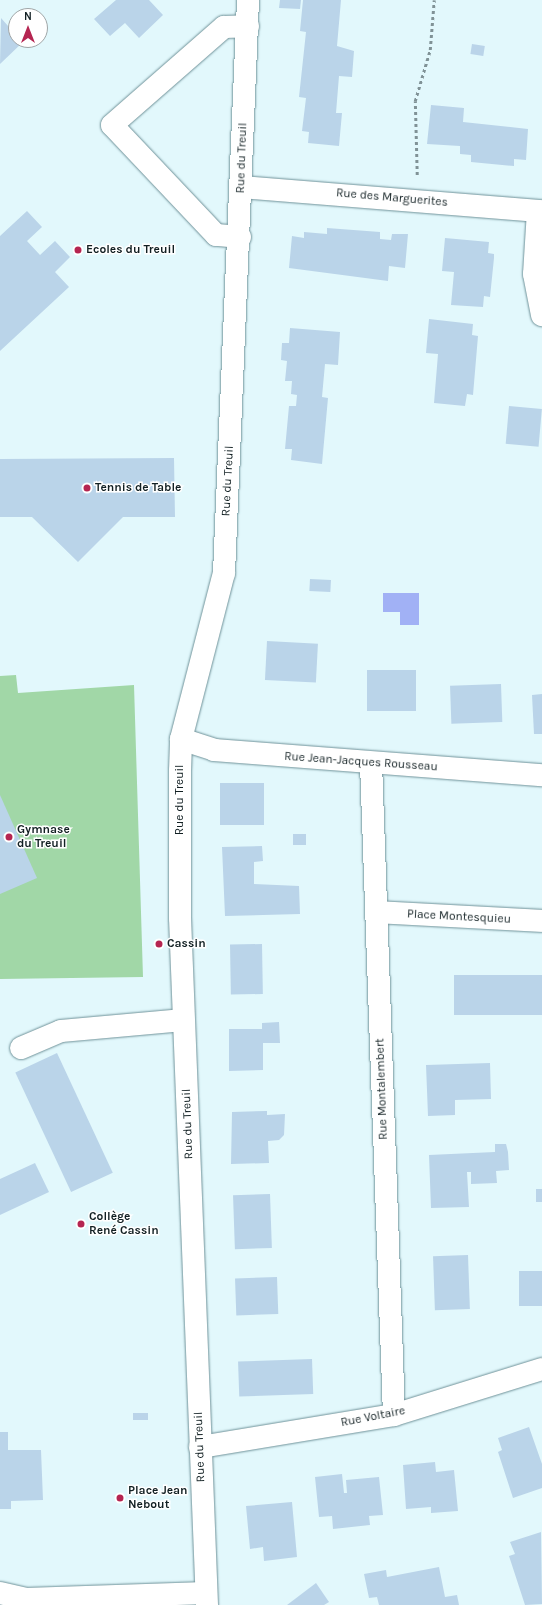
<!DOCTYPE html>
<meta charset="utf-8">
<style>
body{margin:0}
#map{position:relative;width:542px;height:1605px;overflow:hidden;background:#e2f8fc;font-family:Karla,sans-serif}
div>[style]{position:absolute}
.green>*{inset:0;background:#a1d7a7}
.water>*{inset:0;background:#a1b1f5}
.building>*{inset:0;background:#bad4e9;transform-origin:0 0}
.path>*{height:2.5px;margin-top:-1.25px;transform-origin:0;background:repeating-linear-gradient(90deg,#809296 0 3px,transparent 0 6px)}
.roads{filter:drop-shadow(0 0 1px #6f9299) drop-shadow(0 0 1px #6f9299)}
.minor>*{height:22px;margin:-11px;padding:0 11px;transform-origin:11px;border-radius:11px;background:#fff}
.dots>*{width:11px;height:11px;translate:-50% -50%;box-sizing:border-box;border:2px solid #fff;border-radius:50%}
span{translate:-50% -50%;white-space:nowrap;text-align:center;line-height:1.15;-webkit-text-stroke:3px #fff;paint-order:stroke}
.street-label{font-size:12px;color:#122023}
.poi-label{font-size:12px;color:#122023;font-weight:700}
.left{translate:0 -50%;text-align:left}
.north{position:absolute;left:8px;top:8px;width:40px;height:40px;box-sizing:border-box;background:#fff;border:1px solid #a0a6a7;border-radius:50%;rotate:0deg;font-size:11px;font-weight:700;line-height:16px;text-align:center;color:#122023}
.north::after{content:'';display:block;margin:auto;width:14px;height:18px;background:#b52551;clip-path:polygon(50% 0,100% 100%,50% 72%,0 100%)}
</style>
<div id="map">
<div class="green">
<div style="clip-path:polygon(16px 675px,18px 693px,134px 685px,143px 977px,0 979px,0 676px)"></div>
</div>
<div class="water">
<div style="clip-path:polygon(383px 593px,419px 593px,419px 625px,400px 625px,400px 612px,383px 612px)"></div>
</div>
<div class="building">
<div style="clip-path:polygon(116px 0,149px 0,163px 15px,139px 38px,125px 23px,110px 36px,94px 19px)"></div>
<div style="clip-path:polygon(280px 0,301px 0,300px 9px,279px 8px)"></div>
<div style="clip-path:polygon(303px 0,341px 0,337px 46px,354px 51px,352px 77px,339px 76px,336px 113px,342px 113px,339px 146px,308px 143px,309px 132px,302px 131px,306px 98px,299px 97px,306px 32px,300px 31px)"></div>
<div style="clip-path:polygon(1px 18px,16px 35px,16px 40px,23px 42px,0 64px)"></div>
<div style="left:472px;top:44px;width:13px;height:10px;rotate:9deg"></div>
<div style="clip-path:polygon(431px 105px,464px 108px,463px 122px,528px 129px,526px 160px,514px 159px,514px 166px,471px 162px,471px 155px,460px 154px,460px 146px,427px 144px)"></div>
<div style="clip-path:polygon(27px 211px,42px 227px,27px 241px,40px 255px,55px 241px,70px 257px,55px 272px,69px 287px,0 351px,0 236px)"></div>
<div style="clip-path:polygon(327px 228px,380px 232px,380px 239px,391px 240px,392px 234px,408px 234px,405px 268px,389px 266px,388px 281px,289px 268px,292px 236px,304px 238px,304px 232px,327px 234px)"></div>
<div style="clip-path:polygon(445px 238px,489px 242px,488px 253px,494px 254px,494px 258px,490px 297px,484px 296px,483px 307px,451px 305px,454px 272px,442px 271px)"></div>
<div style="clip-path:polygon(429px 319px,473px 324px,472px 335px,478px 336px,473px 395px,467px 394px,465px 406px,434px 403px,438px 354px,426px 353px)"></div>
<div style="clip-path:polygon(290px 328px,340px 332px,338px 365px,325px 364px,322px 397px,328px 398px,322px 464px,291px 460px,292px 449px,285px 449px,289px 406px,296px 406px,297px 395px,291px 394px,292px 381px,285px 381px,287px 361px,281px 360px,282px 343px,289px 343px)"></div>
<div style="left:509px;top:406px;width:33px;height:38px;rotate:5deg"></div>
<div style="clip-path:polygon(174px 458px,175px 517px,123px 517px,78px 562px,32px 517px,0 517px,0 459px)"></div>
<div style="left:310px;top:579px;width:21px;height:12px;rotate:3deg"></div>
<div style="left:267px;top:641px;width:51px;height:39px;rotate:3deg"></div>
<div style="left:416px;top:670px;width:41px;height:49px;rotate:90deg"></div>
<div style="left:501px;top:684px;width:38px;height:51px;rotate:88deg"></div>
<div style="clip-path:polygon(542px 694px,542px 734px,534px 734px,532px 695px)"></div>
<div style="left:264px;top:783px;width:42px;height:44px;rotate:90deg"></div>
<div style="clip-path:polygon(0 795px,37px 878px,0 894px)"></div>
<div style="left:293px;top:834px;width:13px;height:11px"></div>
<div style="clip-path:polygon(262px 846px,263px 861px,254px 862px,254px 884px,299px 886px,300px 914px,225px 916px,222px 847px)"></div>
<div style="left:262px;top:944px;width:50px;height:32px;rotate:89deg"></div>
<div style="left:542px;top:975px;width:40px;height:88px;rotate:90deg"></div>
<div style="clip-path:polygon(279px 1022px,280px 1043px,263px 1043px,263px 1070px,229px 1071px,229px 1029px,262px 1029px,262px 1023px)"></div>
<div style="left:57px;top:1053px;width:132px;height:46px;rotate:65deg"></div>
<div style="clip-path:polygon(490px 1063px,491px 1099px,455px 1100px,455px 1115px,428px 1116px,426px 1065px)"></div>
<div style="clip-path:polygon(267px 1111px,267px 1115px,285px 1114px,284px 1135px,279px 1140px,268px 1141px,269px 1163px,231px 1164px,232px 1112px)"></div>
<div style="clip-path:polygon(495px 1144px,506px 1144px,508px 1152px,509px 1170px,496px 1171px,497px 1183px,471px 1184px,471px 1172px,467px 1172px,469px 1207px,431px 1208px,429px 1155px,495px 1152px)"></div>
<div style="clip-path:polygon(35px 1163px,49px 1192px,0 1215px,0 1179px)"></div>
<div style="left:536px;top:1189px;width:6px;height:13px"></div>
<div style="left:270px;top:1194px;width:54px;height:37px;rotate:88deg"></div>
<div style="left:468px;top:1255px;width:54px;height:35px;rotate:88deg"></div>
<div style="left:542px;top:1271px;width:35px;height:23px;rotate:90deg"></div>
<div style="left:277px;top:1277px;width:37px;height:42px;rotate:88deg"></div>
<div style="left:312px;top:1359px;width:35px;height:74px;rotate:88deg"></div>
<div style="left:133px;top:1413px;width:15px;height:7px"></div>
<div style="clip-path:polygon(529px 1427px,542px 1464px,542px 1488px,513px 1498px,498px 1452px,502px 1450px,498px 1438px)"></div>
<div style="clip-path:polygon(0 1432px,8px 1432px,8px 1450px,41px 1450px,43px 1500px,11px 1501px,11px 1509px,0 1509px)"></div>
<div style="clip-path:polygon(435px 1462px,436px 1472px,454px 1470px,458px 1511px,431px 1513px,431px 1507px,406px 1509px,403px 1465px)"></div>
<div style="clip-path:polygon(342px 1474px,344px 1493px,347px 1493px,346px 1480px,379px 1477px,383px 1515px,369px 1516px,370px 1525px,333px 1529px,332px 1516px,319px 1517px,315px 1477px)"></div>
<div style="clip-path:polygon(292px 1502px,297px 1557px,264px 1561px,263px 1547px,250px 1549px,246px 1506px)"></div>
<div style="clip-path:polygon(541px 1532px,542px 1604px,525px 1605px,509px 1556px,515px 1554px,510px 1542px)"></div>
<div style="clip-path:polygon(439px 1567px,445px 1597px,457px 1595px,459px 1605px,379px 1605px,377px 1597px,369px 1598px,364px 1574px,386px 1570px,387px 1577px)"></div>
<div style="clip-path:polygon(316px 1583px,329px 1602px,324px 1605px,287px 1605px)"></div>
</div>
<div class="path">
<div style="left:417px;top:175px;width:74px;rotate:-91.5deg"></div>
<div style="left:415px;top:101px;width:53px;rotate:-73.6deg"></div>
<div style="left:430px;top:50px;width:50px;rotate:-85.4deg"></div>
</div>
<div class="roads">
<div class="minor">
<div style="left:241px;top:187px;width:302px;rotate:4.6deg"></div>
<div style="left:538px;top:211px;width:63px;rotate:93.6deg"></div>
<div style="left:534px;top:274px;width:42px;rotate:79deg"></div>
<div style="left:240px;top:237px;width:24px;rotate:-175deg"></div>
<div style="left:216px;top:235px;width:151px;rotate:-133.4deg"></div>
<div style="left:112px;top:125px;width:149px;rotate:-41.2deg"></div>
<div style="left:224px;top:27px;width:24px;rotate:-2deg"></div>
<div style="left:181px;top:739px;width:35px;rotate:18deg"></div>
<div style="left:214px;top:750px;width:329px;rotate:4.4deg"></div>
<div style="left:371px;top:763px;width:652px;rotate:87.98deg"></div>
<div style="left:377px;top:912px;width:165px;rotate:3.1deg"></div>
<div style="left:21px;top:1048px;width:43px;rotate:-23deg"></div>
<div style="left:61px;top:1031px;width:123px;rotate:-5.1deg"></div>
<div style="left:200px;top:1447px;width:197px;rotate:-9.4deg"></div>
<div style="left:394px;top:1415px;width:155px;rotate:-17.3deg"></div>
<div style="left:0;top:1593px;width:27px;rotate:13deg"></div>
<div style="left:26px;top:1599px;width:180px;rotate:-1.9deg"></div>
<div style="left:207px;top:1605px;width:688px;rotate:-92.25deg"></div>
<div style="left:180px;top:918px;width:147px;rotate:-90deg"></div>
<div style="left:180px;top:771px;width:32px;rotate:-88deg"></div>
<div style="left:181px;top:739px;width:171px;rotate:-75.5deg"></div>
<div style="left:224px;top:573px;width:574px;rotate:-87.6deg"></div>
</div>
</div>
<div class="dots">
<div style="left:78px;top:250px;background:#b52551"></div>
<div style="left:87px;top:488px;background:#b52551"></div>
<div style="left:9px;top:837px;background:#b52551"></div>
<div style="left:159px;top:944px;background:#b52551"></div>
<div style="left:81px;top:1224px;background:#b52551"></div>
<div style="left:120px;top:1498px;background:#b52551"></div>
</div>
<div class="street-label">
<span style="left:242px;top:158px;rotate:-88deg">Rue du Treuil</span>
<span style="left:392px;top:198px;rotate:5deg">Rue des Marguerites</span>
<span style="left:228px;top:481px;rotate:-87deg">Rue du Treuil</span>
<span style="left:361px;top:762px;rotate:4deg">Rue Jean-Jacques Rousseau</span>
<span style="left:180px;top:800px;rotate:-90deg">Rue du Treuil</span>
<span style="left:459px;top:917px;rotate:3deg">Place Montesquieu</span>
<span style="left:382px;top:1089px;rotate:-92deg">Rue Montalembert</span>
<span style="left:188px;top:1124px;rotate:-92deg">Rue du Treuil</span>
<span style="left:373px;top:1417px;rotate:-11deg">Rue Voltaire</span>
<span style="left:200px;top:1447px;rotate:-92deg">Rue du Treuil</span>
</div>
<div class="poi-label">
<span class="left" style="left:86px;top:250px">Ecoles du Treuil</span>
<span class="left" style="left:95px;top:488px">Tennis de Table</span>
<span class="left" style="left:17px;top:837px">Gymnase<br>du Treuil</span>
<span class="left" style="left:167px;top:944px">Cassin</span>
<span class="left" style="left:89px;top:1224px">Collège<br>René Cassin</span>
<span class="left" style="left:128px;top:1498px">Place Jean<br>Nebout</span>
</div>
<div class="north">N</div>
</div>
